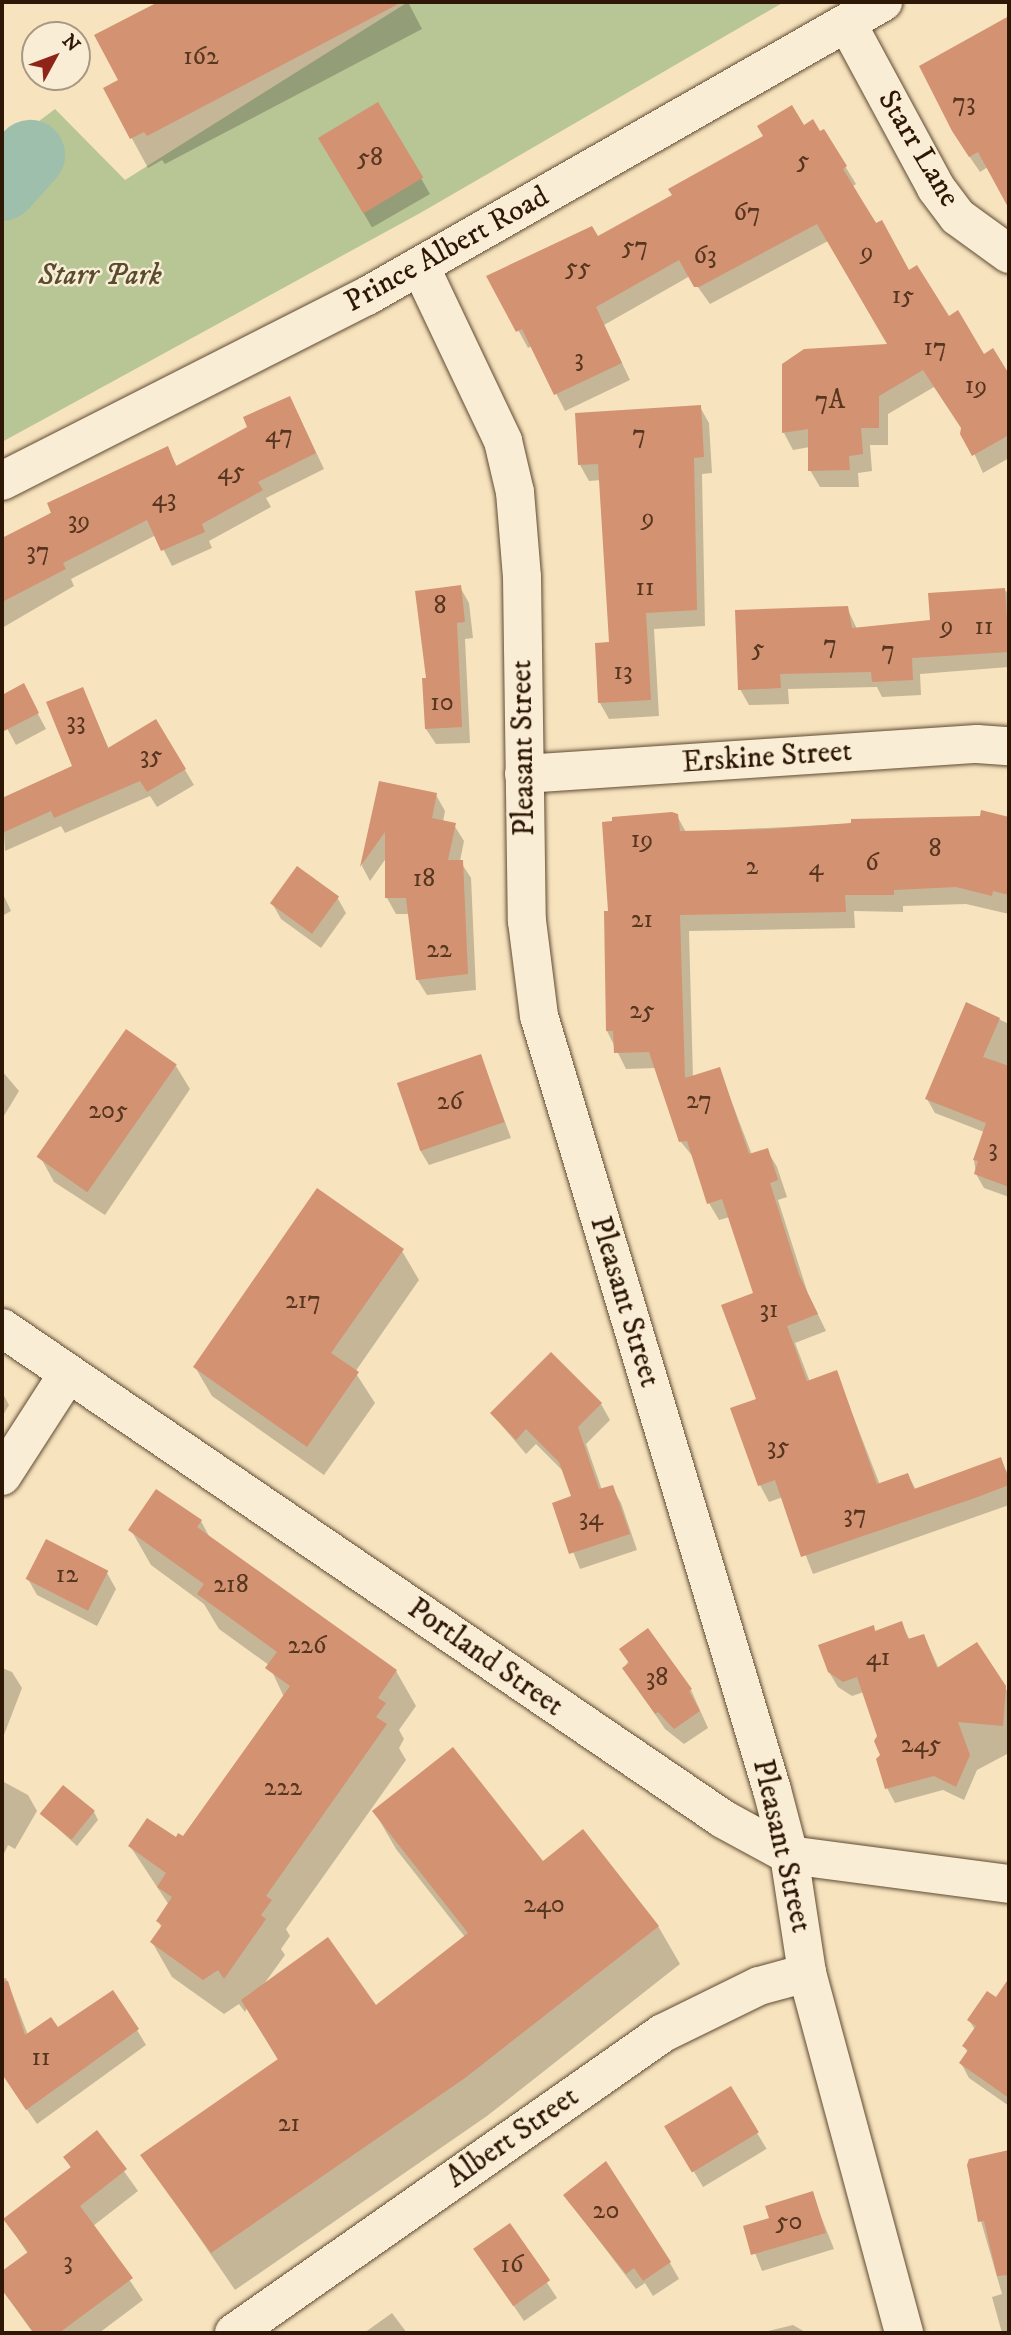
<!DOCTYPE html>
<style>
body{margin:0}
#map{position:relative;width:1011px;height:2335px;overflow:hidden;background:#f7e4be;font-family:"IM FELL DW Pica",serif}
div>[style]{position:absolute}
.green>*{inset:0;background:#b8c595}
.shadow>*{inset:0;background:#0003;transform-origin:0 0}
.river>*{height:70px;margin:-35px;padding:0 35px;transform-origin:35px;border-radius:35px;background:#9ebfab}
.building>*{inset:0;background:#d39272;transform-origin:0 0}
.roads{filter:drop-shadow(0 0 2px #604b33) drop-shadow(0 0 2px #604b33)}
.street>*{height:38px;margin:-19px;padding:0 19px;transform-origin:19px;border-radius:19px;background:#faedd5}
.secondary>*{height:38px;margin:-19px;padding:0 19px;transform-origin:19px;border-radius:19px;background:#faedd5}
span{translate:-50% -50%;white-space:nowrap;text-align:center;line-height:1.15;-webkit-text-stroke:5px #faedd5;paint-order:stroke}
.number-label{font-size:26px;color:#573620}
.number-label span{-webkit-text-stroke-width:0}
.street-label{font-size:30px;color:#2e1805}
.park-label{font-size:30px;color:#574c30;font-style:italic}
.frame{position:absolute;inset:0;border:4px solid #2e1805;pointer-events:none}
.north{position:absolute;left:21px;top:21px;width:70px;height:70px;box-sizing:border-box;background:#faedd5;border:2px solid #a89882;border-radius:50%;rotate:49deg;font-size:19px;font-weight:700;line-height:28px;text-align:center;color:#2e1805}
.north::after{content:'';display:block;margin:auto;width:24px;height:32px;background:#8f2418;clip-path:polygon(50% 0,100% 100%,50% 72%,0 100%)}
</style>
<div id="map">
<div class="green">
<div style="clip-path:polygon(408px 2px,784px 2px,422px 212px,2px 442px,2px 149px,55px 109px,125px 180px)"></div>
</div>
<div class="shadow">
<div style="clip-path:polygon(162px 2px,408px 2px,422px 29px,165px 164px,162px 160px,148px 168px,105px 89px,120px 81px,96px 36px)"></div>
<div style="clip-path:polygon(1009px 18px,1009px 109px,997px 116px,1009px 138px,1009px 205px,988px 167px,980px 172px,963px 147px,921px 66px)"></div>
<div style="left:378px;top:104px;width:104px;height:67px;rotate:60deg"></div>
<div style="clip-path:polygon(803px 128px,824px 132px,856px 184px,852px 187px,909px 272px,984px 356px,992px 351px,1009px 377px,1009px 458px,983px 473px,963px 429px,934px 387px,888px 414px,888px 445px,870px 445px,872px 471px,858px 473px,859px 487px,820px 487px,810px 470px,810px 447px,793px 450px,784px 433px,890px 346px,828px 241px,710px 304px,690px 276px,604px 325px,630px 380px,565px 411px,532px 346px,528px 348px,489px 277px,597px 238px)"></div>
<div style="clip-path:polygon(700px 407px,709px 423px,712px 473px,702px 474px,705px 626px,654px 629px,659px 716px,609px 719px,600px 703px,611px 644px,601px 480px,589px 481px,580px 465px)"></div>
<div style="clip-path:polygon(298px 414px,324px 469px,266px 498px,271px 507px,209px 541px,212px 548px,172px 566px,156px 535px,71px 579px,74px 586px,2px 628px,2px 540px,167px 448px,178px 468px)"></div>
<div style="clip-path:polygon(460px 587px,469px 603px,473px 638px,465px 639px,470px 743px,436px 744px,426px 729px,428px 680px)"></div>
<div style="clip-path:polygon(1004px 590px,1009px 593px,1009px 667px,920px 674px,921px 695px,882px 697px,877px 687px,788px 689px,789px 704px,749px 705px,740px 689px,847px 608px,857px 629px,931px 622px)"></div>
<div style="clip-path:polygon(23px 686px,46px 729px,16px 745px,2px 719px,2px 697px)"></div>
<div style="clip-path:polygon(83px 690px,109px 749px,185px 770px,194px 785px,157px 807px,150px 796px,65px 833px,61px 826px,5px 851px,2px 799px,74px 766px)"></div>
<div style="clip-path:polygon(380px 783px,436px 795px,445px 811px,443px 822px,454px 825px,464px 841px,460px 861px,471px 878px,476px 990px,427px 995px,417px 979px,409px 914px,396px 914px,387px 898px,387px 857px,370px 881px,362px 866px)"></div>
<div style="clip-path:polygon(983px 812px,1009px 819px,1009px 914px,966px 904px,903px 906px,903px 912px,854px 911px,855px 928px,689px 931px,693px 1078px,719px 1069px,752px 1155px,767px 1150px,777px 1167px,787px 1197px,778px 1200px,808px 1294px,826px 1331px,795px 1343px,810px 1382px,836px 1372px,880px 1485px,908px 1475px,916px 1490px,1000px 1460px,1009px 1475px,1009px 1505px,813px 1574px,783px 1497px,769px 1502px,760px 1485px,755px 1294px,730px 1217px,719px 1220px,709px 1203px,694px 1158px,681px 1142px,656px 1068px,626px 1069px,607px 1031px,610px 913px,677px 816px,686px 832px,981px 817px)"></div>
<div style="clip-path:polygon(2px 892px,11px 911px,2px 916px)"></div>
<div style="clip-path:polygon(337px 897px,346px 913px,321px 948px,281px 919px,272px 903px)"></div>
<div style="clip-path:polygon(967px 1004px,1009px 1024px,1009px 1197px,984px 1188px,976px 1174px,974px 1160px,984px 1132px,935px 1113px,927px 1099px)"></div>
<div style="clip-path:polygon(481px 1057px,511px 1138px,429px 1165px,420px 1150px)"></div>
<div style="clip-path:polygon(176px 1066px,190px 1089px,105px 1215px,54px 1182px,41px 1158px)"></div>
<div style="clip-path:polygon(2px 1071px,19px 1091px,2px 1119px)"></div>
<div style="clip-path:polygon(402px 1251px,419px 1280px,355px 1372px,375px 1403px,324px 1475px,212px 1396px,195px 1367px)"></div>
<div style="clip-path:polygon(2px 1392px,9px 1405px,2px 1417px)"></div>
<div style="clip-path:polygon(601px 1404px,610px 1420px,586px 1444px,602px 1490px,612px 1487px,621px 1503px,637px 1550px,580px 1569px,554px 1504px,573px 1498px,564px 1472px,536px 1444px,526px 1454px,492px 1414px)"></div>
<div style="clip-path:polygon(201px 1521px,210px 1538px,396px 1671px,416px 1706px,399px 1730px,404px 1739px,399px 1748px,406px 1760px,286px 1929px,290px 1936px,281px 1949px,285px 1955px,264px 1984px,375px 2008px,465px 1937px,396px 1849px,374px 1811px,543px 1863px,658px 1926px,680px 1964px,487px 2116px,235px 2290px,143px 2155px,278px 2060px,247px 2008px,245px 2012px,239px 2004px,224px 2014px,172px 1977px,152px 1942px,162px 1928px,158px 1921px,169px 1905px,130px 1846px,183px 1839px,284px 1697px,269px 1665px,219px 1629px,204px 1604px,151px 1565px,131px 1530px)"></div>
<div style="clip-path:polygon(107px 1573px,116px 1589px,97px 1626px,37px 1595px,28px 1579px)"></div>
<div style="clip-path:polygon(901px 1623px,910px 1640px,924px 1636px,939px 1669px,976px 1644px,1009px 1694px,1009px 1753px,977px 1770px,964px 1800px,943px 1790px,895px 1803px,887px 1788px,879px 1737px,864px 1692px,852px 1696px,838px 1687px,829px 1672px,873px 1627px,876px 1632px)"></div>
<div style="clip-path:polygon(648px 1630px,691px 1690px,708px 1728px,684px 1744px,665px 1729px,624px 1668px)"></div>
<div style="clip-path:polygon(2px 1668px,12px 1672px,22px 1688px,2px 1740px)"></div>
<div style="clip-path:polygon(2px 1781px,28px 1795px,37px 1811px,15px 1849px,8px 1845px,2px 1858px)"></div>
<div style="clip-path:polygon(94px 1812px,98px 1820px,77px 1846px,42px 1814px)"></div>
<div style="clip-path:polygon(6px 1978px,28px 2035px,58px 2029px,137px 2030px,146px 2045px,37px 2124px,2px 2074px,2px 1979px)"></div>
<div style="clip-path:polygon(1009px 1991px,1009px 2106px,969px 2078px,961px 2063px,968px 2053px,964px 2046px,975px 2030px,969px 2020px,1001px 2003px)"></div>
<div style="left:730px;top:2088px;width:71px;height:74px;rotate:59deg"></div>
<div style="clip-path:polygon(97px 2133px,138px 2191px,93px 2226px,143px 2300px,99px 2333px,33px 2333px,2px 2289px,2px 2273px,28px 2254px,5px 2219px,71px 2168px,65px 2157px)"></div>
<div style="clip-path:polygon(1009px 2154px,1009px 2333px,1002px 2333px,992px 2297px,1002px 2294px,970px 2183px,971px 2161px)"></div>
<div style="clip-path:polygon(812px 2194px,834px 2249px,762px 2271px,745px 2227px,771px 2219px)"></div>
<div style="clip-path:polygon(565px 2196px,670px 2263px,679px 2279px,653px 2296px,645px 2283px,636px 2289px)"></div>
<div style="clip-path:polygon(509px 2225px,557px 2298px,524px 2321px,485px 2264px)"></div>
<div style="clip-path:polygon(392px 2313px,407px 2333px,364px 2333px)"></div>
<div style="clip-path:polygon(793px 2325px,807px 2333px,760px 2333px)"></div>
</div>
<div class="river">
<div style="left:2px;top:186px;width:42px;rotate:-47.9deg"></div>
</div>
<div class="building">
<div style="clip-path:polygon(158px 2px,402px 2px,147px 136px,144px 132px,130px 139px,103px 88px,118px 80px,94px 35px)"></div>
<div style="clip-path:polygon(1009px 16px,1009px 209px,978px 152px,969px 157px,952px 131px,919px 66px)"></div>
<div style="left:378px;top:102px;width:88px;height:70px;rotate:59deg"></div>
<div style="clip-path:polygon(792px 105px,804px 125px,813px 119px,820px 131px,824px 129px,847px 166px,843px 169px,876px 223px,882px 220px,909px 270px,917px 265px,949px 316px,958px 310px,984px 354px,993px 348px,1009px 374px,1009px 435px,972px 456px,960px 434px,961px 428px,923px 370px,879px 396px,879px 428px,861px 428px,863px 454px,849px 456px,850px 470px,808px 471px,808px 429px,782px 433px,782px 364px,804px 349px,887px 344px,817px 224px,699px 287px,694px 287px,679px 260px,596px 307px,622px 363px,554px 395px,522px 329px,516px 332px,486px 276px,592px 226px,598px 236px,672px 195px,668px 189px,763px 136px,757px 126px)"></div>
<div style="clip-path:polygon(290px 396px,316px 453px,258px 482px,263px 490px,202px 524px,205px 532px,161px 551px,147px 520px,63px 563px,66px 569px,2px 602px,2px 538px,51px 513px,47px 503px,168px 446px,176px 466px,247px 427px,243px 417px)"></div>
<div style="clip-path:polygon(701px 405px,704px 457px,694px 458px,697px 610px,646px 613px,651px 700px,598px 703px,595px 643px,609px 642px,598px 464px,578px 465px,575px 413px)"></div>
<div style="clip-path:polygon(461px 585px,465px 622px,457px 623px,462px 727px,425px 729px,422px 678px,426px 678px,415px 591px)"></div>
<div style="clip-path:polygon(1005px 588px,1009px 652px,912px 658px,913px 680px,872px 682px,871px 672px,780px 674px,781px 688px,738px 690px,735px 610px,848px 606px,852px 628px,930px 620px,928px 593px)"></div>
<div style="clip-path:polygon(24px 683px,39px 713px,2px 732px,2px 695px)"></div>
<div style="clip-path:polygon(83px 687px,108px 748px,156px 719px,186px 769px,147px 792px,140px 781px,54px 818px,51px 811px,2px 833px,2px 798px,72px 766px,46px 702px)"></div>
<div style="clip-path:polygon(379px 781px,437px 793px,432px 818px,456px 823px,448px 860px,463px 860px,468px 974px,416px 980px,406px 898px,385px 898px,385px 832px,360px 867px)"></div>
<div style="clip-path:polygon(981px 810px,1009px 817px,1009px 895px,993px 891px,992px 896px,956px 887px,894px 890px,894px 895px,845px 895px,846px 912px,680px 915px,685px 1078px,720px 1067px,749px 1154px,768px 1148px,778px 1180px,770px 1183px,799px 1275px,818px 1314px,787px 1326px,807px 1381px,837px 1370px,877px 1484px,908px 1473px,914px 1489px,1001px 1457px,1009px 1480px,1009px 1485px,975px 1498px,801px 1557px,775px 1480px,758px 1486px,730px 1408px,756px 1399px,721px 1305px,753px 1293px,722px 1199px,707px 1204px,687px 1141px,679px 1142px,649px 1052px,614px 1053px,613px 1031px,606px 1031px,604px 911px,608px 911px,602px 822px,612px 821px,612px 817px,672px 812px,678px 814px,680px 831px,770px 829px,851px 823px,851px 819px,980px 816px)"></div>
<div style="left:297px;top:866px;width:52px;height:46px;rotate:36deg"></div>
<div style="clip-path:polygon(966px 1002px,1000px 1018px,983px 1057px,1009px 1066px,1009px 1187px,974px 1174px,978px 1161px,973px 1160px,986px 1123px,925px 1099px)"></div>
<div style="left:126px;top:1029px;width:62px;height:156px;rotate:35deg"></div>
<div style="left:481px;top:1054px;width:72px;height:89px;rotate:71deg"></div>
<div style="clip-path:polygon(317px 1188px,404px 1249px,331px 1353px,359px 1372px,307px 1447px,193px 1367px)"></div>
<div style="clip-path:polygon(551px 1352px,602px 1403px,578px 1427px,599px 1489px,613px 1485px,630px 1534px,569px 1554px,552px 1503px,571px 1496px,559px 1462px,526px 1429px,516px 1440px,490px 1413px)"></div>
<div style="clip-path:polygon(156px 1489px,202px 1520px,197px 1527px,397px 1670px,378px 1698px,386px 1703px,376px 1717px,387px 1724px,266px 1896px,272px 1900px,261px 1915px,266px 1919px,224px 1979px,218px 1970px,203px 1980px,150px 1942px,162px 1925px,156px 1921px,172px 1897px,157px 1887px,166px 1873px,128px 1846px,147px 1818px,176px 1837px,178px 1833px,183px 1836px,290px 1686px,265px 1668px,277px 1652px,197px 1594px,204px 1584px,128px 1530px)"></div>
<div style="left:46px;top:1539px;width:70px;height:45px;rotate:27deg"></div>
<div style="clip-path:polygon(902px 1621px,908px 1639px,924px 1634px,937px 1668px,977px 1642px,1006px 1686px,1003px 1726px,958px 1722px,970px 1755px,956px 1787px,934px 1776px,885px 1789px,876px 1759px,880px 1755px,874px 1741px,877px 1736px,857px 1677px,843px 1682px,828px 1672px,818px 1645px,874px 1625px,875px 1631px)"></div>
<div style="clip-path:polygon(648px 1628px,692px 1689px,689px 1691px,700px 1711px,674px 1729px,658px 1712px,655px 1714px,622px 1668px,629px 1663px,619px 1649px)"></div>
<div style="clip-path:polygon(453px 1747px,543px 1861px,583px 1829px,659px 1926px,465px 2078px,211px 2253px,140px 2155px,278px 2059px,241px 2000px,328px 1937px,376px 2005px,468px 1933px,372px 1811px)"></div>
<div style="left:63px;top:1785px;width:41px;height:37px;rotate:39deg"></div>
<div style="clip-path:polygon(1009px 1978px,1009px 2098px,959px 2063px,968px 2050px,962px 2046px,976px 2026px,967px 2020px,987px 1991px,996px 1997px)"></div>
<div style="clip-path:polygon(8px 1981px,25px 2035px,51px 2017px,58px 2027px,113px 1990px,139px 2029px,26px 2110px,2px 2074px,2px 1982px)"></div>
<div style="left:731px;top:2086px;width:54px;height:78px;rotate:59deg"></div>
<div style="clip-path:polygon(97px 2130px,127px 2169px,80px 2206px,133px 2278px,59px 2333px,34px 2333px,2px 2290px,2px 2271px,28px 2252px,3px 2219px,71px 2167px,63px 2157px)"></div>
<div style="clip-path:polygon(1009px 2150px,1009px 2275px,997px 2276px,984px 2221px,978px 2222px,967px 2165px,969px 2159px)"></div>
<div style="clip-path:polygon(606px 2161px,671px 2262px,643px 2281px,634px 2268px,626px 2274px,563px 2195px)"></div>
<div style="clip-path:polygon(813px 2191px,826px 2233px,751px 2255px,743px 2226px,769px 2218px,765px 2206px)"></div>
<div style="left:510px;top:2223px;width:70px;height:45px;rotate:55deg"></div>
</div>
<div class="roads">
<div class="street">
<div style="left:848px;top:25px;width:185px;rotate:61.6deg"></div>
<div style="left:936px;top:188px;width:36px;rotate:53deg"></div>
<div style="left:958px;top:217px;width:63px;rotate:36deg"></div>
<div style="left:524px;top:774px;width:454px;rotate:-3.8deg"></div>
<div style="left:977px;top:744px;width:32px;rotate:4deg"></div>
<div style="left:2px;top:1476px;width:120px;rotate:-57.2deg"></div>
<div style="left:234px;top:2333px;width:523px;rotate:-34.97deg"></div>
<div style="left:663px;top:2033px;width:107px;rotate:-26.1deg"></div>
<div style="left:759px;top:1986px;width:50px;rotate:-15.2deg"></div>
</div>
<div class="secondary">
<div style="left:420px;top:266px;width:194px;rotate:64.6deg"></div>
<div style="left:503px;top:441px;width:52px;rotate:76.8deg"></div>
<div style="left:515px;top:492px;width:85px;rotate:85.3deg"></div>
<div style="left:522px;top:577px;width:344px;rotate:89.2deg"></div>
<div style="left:527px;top:921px;width:96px;rotate:82.8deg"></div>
<div style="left:539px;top:1016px;width:808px;rotate:73.25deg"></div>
<div style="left:772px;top:1790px;width:67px;rotate:75.3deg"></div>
<div style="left:789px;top:1855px;width:119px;rotate:81.3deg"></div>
<div style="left:807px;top:1973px;width:373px;rotate:74.9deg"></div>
<div style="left:2px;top:481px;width:409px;rotate:-26.9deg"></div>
<div style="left:367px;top:296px;width:594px;rotate:-29.67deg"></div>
<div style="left:2px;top:1328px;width:872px;rotate:34.25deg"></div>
<div style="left:723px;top:1819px;width:75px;rotate:28.6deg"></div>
<div style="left:789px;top:1855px;width:222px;rotate:7.5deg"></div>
</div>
</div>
<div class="number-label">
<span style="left:201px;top:57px">162</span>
<span style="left:964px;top:103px">73</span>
<span style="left:370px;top:158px">58</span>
<span style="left:803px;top:161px">5</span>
<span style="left:747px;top:213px">67</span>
<span style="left:635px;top:247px">57</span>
<span style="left:867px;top:252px">9</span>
<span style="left:705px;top:256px">63</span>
<span style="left:578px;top:268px">55</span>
<span style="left:903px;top:296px">15</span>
<span style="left:935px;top:348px">17</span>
<span style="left:579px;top:359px">3</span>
<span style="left:976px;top:386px">19</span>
<span style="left:830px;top:401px">7A</span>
<span style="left:279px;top:435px">47</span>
<span style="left:639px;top:435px">7</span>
<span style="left:231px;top:472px">45</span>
<span style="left:164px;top:499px">43</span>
<span style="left:648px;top:518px">9</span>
<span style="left:79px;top:521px">39</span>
<span style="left:38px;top:552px">37</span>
<span style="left:645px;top:588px">11</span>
<span style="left:440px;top:606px">8</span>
<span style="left:947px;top:626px">9</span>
<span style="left:984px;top:627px">11</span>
<span style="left:830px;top:645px">7</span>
<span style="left:758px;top:649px">5</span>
<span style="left:888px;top:651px">7</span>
<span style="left:623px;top:672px">13</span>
<span style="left:442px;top:703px">10</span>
<span style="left:76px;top:722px">33</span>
<span style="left:151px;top:756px">35</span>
<span style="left:642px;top:840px">19</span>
<span style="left:935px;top:849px">8</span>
<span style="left:872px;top:863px">6</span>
<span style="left:752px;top:867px">2</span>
<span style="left:816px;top:868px">4</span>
<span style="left:424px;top:879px">18</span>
<span style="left:642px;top:920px">21</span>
<span style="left:439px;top:950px">22</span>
<span style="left:642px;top:1011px">25</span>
<span style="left:699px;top:1101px">27</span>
<span style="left:450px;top:1102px">26</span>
<span style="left:108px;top:1111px">205</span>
<span style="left:993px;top:1149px">3</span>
<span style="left:303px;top:1301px">217</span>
<span style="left:769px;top:1310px">31</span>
<span style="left:778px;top:1447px">35</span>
<span style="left:855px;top:1515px">37</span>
<span style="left:591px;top:1518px">34</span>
<span style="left:67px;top:1575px">12</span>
<span style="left:231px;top:1585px">218</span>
<span style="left:307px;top:1646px">226</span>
<span style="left:878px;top:1658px">41</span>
<span style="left:657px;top:1678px">38</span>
<span style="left:921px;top:1745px">245</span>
<span style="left:283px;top:1788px">222</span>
<span style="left:544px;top:1905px">240</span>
<span style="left:41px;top:2058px">11</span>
<span style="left:289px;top:2124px">21</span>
<span style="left:606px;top:2211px">20</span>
<span style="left:789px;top:2222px">50</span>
<span style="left:68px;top:2262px">3</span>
<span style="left:512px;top:2265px">16</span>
</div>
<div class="street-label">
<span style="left:918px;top:149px;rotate:59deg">Starr Lane</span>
<span style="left:447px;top:250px;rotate:-29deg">Prince Albert Road</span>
<span style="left:524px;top:748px;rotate:-91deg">Pleasant Street</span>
<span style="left:767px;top:758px;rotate:-4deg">Erskine Street</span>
<span style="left:624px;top:1302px;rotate:73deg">Pleasant Street</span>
<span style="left:485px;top:1658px;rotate:35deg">Portland Street</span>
<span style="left:781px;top:1846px;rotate:77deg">Pleasant Street</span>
<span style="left:513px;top:2138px;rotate:-35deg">Albert Street</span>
</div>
<div class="park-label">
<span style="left:100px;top:276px">Starr Park</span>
</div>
<div class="frame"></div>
<div class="north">N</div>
</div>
